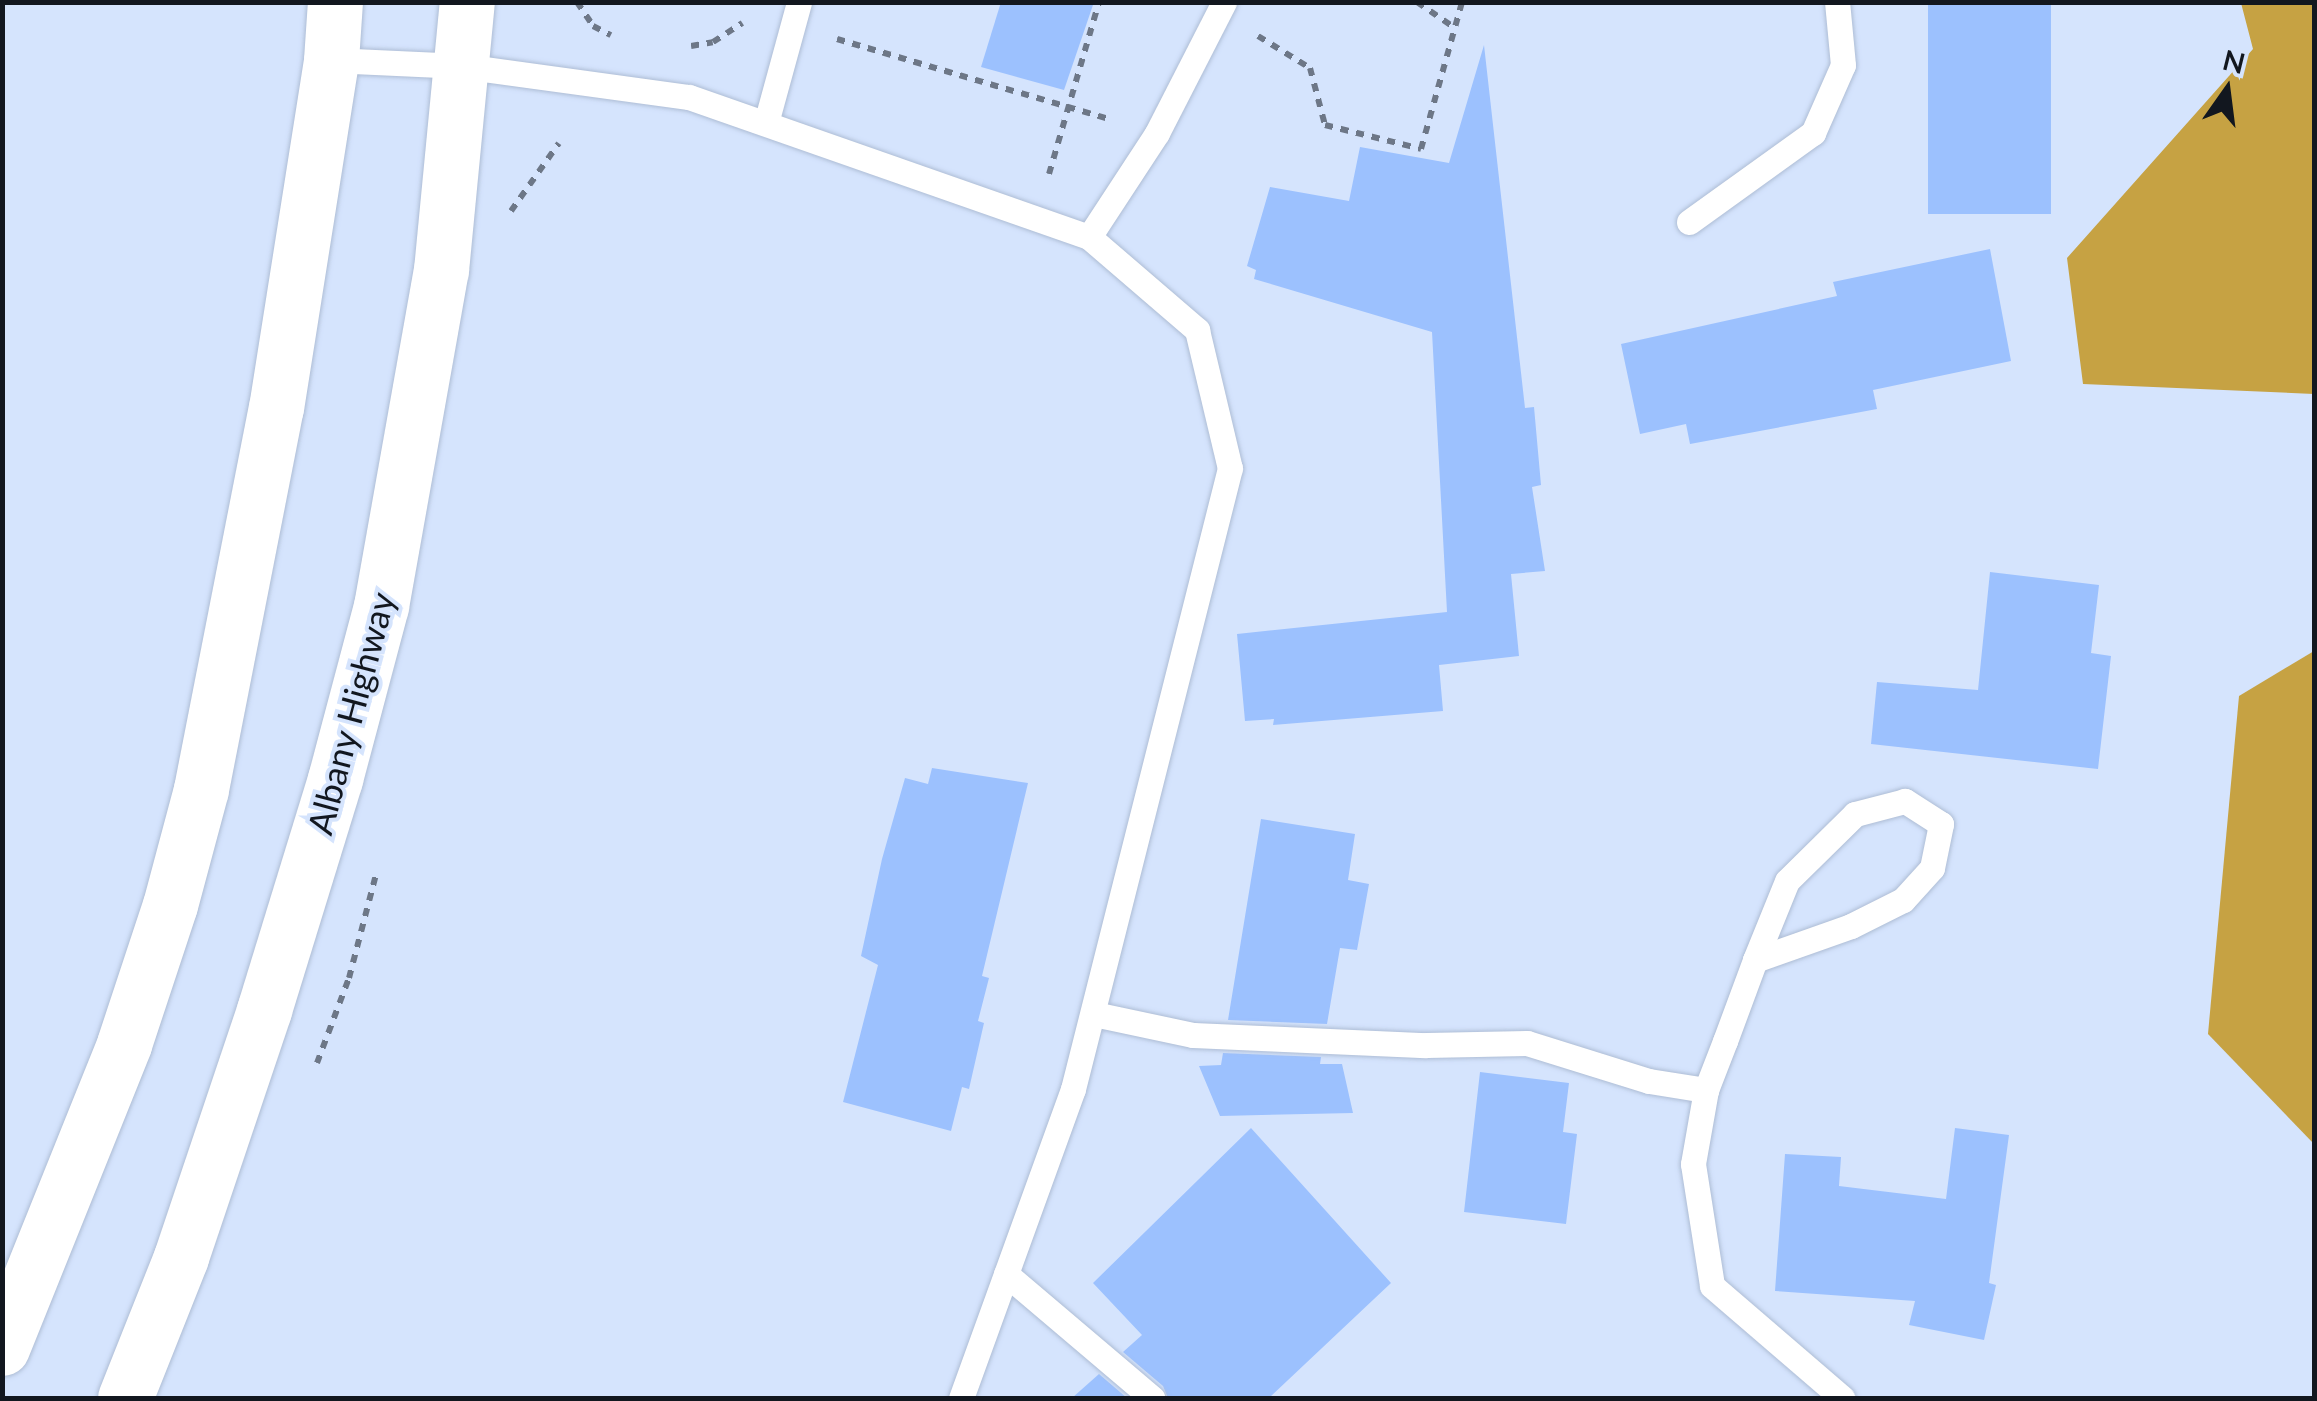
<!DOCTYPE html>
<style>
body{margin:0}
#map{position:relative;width:2317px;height:1401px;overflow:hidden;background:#d5e4fd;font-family:Lato,sans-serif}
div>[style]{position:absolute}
.forest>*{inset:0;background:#c6a243}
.building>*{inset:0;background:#9cc1fe;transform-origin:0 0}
.path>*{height:6px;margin-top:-3px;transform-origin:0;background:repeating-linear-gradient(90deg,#6d7787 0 8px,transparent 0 16px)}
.roads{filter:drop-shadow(0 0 2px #aebdd5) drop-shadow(0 0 2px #aebdd5)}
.service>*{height:25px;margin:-12.5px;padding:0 12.5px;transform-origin:12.5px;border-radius:12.5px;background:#fff}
.trunk>*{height:55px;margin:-27.5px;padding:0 27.5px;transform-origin:27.5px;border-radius:27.5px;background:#fff}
span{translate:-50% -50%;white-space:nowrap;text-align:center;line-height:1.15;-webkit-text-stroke:8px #d5e4fd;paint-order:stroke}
.street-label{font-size:35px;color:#12171f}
.frame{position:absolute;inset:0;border:5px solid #12171f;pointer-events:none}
.north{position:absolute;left:2177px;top:40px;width:100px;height:100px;-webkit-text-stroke:8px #d5e4fd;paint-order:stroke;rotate:14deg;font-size:28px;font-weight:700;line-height:40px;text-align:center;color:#12171f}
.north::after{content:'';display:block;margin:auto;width:35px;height:45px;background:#12171f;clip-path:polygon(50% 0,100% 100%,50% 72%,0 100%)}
</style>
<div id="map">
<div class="forest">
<div style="clip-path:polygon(2241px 3px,2314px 3px,2314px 394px,2083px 384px,2067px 258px,2253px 49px)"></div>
<div style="clip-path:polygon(2314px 651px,2314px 1144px,2208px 1034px,2239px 696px)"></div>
</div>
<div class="building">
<div style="clip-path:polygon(1001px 2px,1094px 2px,1064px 90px,981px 67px)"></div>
<div style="left:1928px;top:2px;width:123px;height:212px"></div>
<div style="clip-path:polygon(1484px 45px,1525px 408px,1534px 407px,1541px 485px,1532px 487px,1545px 571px,1511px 574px,1519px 656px,1439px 665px,1443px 711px,1273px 725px,1274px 719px,1245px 721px,1237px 634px,1447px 612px,1432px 332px,1254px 279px,1256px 270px,1247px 266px,1270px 187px,1349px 201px,1360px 147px,1449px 163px)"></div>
<div style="clip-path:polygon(1990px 249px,2011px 361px,1873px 390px,1877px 409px,1690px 444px,1686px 424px,1640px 434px,1621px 344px,1837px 296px,1833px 282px)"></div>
<div style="clip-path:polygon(1990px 572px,2099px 585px,2091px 653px,2111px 656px,2098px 769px,1871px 744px,1877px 682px,1978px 690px)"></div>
<div style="clip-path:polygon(932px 768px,1028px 783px,982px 976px,989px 978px,978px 1021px,984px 1023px,969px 1089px,962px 1087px,951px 1131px,843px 1102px,878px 965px,861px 956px,882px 859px,905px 778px,928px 784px)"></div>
<div style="clip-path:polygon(1261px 819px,1355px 834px,1348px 880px,1369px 884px,1357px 950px,1340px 948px,1327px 1024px,1228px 1020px)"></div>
<div style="clip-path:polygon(1223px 1053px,1321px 1057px,1320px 1064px,1342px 1064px,1353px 1113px,1220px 1116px,1199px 1066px,1221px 1065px)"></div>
<div style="clip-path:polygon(1480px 1072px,1569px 1083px,1563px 1132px,1577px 1134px,1566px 1224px,1464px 1212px)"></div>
<div style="clip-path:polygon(1251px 1128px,1391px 1283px,1269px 1398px,1168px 1398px,1163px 1386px,1123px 1352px,1142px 1335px,1093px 1283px)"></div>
<div style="clip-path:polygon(1955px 1128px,2009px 1135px,1989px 1283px,1996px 1285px,1984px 1340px,1909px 1325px,1915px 1301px,1775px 1291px,1785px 1154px,1841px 1157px,1839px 1186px,1946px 1199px)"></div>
<div style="clip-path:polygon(1099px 1374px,1127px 1398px,1072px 1398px)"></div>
</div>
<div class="path">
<div style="left:577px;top:2px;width:29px;rotate:56deg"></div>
<div style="left:593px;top:26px;width:20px;rotate:27deg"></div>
<div style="left:1417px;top:2px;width:46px;rotate:34.4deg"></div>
<div style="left:1258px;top:36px;width:61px;rotate:31.6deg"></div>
<div style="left:1310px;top:68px;width:59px;rotate:75.3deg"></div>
<div style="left:1325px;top:125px;width:99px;rotate:14deg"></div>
<div style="left:1421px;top:149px;width:153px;rotate:-74.4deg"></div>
<div style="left:837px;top:39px;width:283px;rotate:16.4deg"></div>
<div style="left:691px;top:46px;width:22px;rotate:-10deg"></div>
<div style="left:713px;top:42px;width:35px;rotate:-33deg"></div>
<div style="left:1049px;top:174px;width:179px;rotate:-73.8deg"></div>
<div style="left:511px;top:211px;width:83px;rotate:-54.8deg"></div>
<div style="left:317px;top:1063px;width:91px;rotate:-69.4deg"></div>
<div style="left:349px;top:978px;width:107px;rotate:-75.4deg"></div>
</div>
<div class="roads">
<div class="service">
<div style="left:331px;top:60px;width:131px;rotate:2.6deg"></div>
<div style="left:462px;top:66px;width:229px;rotate:7.8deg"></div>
<div style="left:689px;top:97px;width:424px;rotate:19.3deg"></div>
<div style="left:1089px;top:237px;width:143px;rotate:40.7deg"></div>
<div style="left:1197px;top:330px;width:142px;rotate:76.6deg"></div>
<div style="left:1230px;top:468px;width:641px;rotate:104.19deg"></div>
<div style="left:1073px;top:1089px;width:329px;rotate:109.9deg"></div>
<div style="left:766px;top:123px;width:125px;rotate:-74.7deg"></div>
<div style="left:1689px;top:222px;width:153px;rotate:-35.7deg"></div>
<div style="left:1813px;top:133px;width:74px;rotate:-66.2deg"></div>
<div style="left:1843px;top:65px;width:63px;rotate:-95.4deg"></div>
<div style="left:1089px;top:237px;width:124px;rotate:-56.8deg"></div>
<div style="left:1157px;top:133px;width:147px;rotate:-62.9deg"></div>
<div style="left:1755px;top:960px;width:102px;rotate:-19.5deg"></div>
<div style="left:1851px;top:926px;width:58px;rotate:-26.6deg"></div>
<div style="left:1903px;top:900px;width:43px;rotate:-47.8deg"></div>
<div style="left:1932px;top:868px;width:45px;rotate:-78.4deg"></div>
<div style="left:1941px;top:824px;width:43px;rotate:-147.4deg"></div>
<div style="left:1905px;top:801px;width:52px;rotate:165.4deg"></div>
<div style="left:1855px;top:814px;width:95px;rotate:135.4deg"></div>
<div style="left:1787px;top:881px;width:85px;rotate:112.1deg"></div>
<div style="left:1755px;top:960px;width:86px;rotate:110.3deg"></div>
<div style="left:1725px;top:1041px;width:53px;rotate:111.2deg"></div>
<div style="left:1706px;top:1090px;width:75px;rotate:100deg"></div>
<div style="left:1693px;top:1164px;width:123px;rotate:81.1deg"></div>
<div style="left:1712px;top:1286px;width:172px;rotate:40.7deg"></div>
<div style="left:1094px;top:1014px;width:101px;rotate:12deg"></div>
<div style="left:1193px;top:1035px;width:233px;rotate:2.5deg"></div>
<div style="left:1426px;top:1045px;width:101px;rotate:-1.1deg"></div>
<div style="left:1527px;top:1043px;width:128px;rotate:17.3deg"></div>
<div style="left:1649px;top:1081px;width:58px;rotate:9deg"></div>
<div style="left:1006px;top:1274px;width:192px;rotate:40.3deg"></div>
</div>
<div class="trunk">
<div style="left:2px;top:1348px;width:328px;rotate:-68.1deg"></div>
<div style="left:124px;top:1044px;width:146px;rotate:-71.7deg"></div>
<div style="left:170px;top:905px;width:120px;rotate:-75deg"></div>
<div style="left:201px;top:789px;width:388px;rotate:-78.9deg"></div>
<div style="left:276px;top:408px;width:352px;rotate:-81deg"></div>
<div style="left:331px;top:60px;width:58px;rotate:-86.1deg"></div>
<div style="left:125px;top:1398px;width:152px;rotate:-68.3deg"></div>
<div style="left:181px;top:1257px;width:261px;rotate:-71.4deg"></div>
<div style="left:264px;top:1010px;width:242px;rotate:-72.9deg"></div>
<div style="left:335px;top:779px;width:179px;rotate:-75.1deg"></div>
<div style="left:381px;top:606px;width:341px;rotate:-79.9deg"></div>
<div style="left:441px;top:270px;width:269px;rotate:-84.5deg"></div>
</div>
</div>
<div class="street-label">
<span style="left:350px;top:713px;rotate:-75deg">Albany Highway</span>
</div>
<div class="frame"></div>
<div class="north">N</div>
</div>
